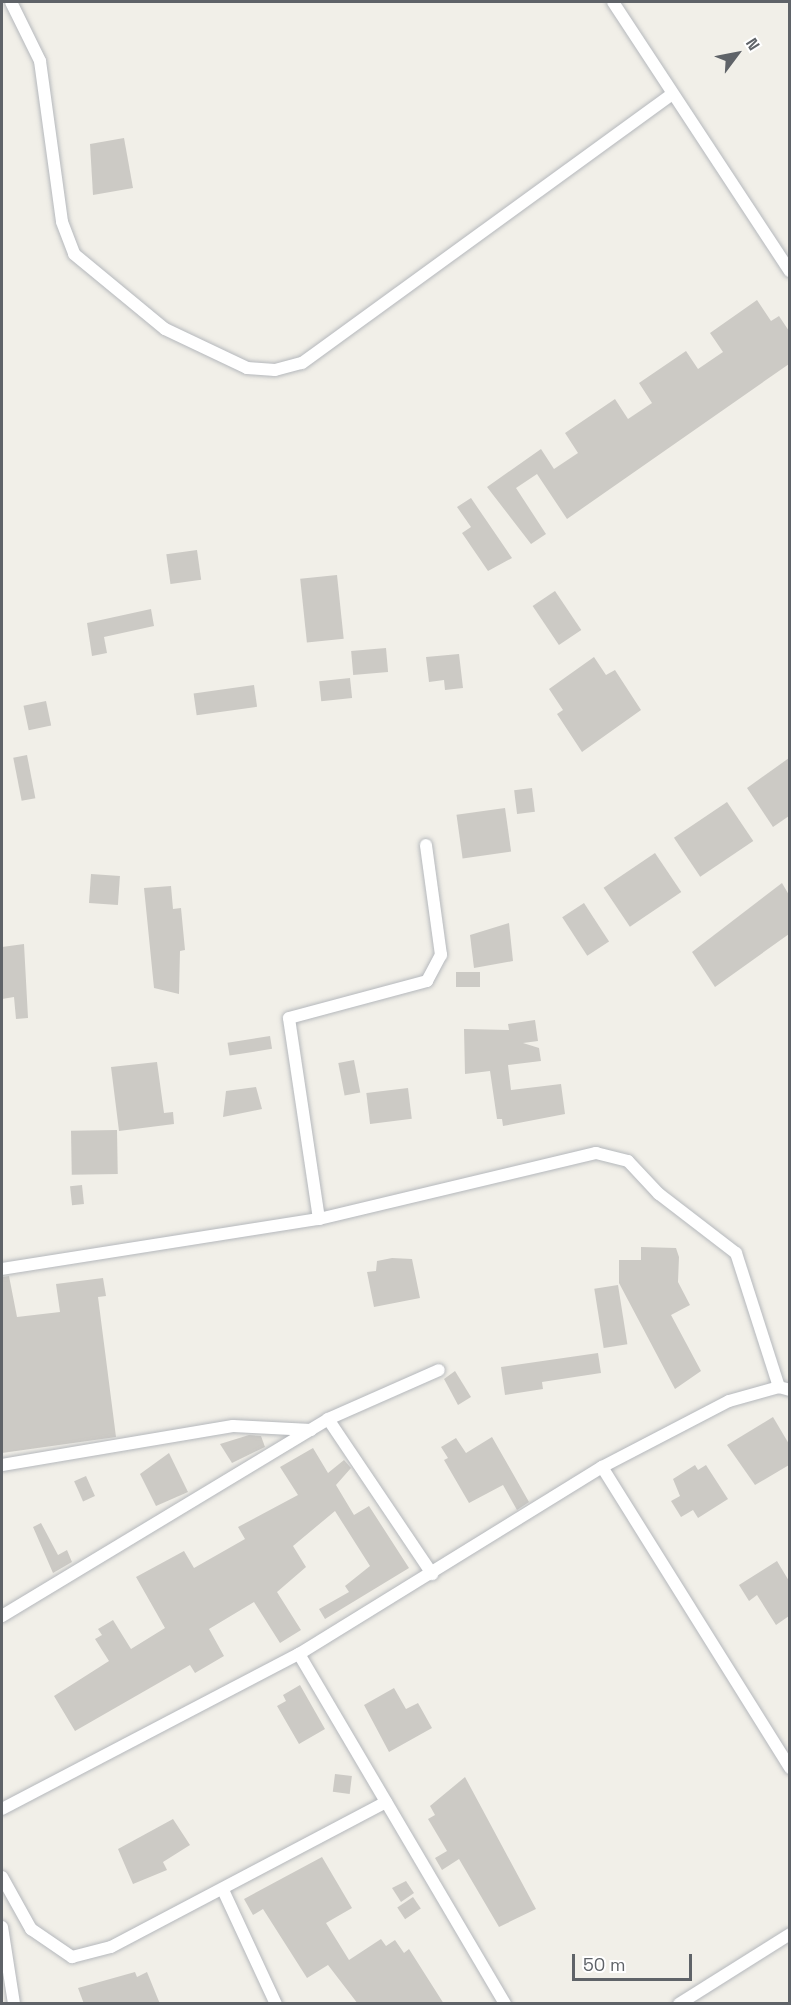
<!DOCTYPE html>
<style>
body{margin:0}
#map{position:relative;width:791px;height:2005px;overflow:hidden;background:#f1efe8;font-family:"Space Grotesk",sans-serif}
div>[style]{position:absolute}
.building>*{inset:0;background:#cccac5;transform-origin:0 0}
.roads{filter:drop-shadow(0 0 2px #b5b8bc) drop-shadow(0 0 2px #b5b8bc)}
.street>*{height:12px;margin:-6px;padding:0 6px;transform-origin:6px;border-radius:6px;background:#fff}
span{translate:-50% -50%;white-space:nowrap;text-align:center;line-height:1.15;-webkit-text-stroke:6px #fff;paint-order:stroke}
.frame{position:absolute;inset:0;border:3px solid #5f6368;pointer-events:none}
.north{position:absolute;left:707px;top:24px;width:60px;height:60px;-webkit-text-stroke:4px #fff;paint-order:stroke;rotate:58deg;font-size:16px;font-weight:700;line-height:24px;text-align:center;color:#5f6368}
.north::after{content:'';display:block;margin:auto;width:21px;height:27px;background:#5f6368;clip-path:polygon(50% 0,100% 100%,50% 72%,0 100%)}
.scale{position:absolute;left:572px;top:1954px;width:120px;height:27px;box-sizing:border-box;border:3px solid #5f6368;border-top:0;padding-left:8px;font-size:18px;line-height:21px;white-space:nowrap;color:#5f6368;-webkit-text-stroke:4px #fff;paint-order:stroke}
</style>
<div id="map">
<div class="building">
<div style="clip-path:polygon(124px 138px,133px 188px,93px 195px,90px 144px)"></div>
<div style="clip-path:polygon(757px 300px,771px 321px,779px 316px,789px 331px,789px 364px,567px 519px,537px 474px,516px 488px,546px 534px,531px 544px,487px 487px,541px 449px,554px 469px,578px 453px,565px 433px,615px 399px,628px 419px,652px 403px,639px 383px,686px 351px,698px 369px,723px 352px,710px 333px)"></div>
<div style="clip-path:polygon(471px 498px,512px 558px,488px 571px,462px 533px,471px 527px,457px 507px)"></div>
<div style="left:197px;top:550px;width:30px;height:31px;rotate:82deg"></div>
<div style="left:337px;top:575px;width:64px;height:37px;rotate:84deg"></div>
<div style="left:555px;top:591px;width:47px;height:27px;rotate:56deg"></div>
<div style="clip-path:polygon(151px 609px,154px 626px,104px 637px,107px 653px,92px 656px,87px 623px)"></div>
<div style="left:386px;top:648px;width:24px;height:35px;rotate:85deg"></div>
<div style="clip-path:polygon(459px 654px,463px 688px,445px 690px,444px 680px,429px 682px,426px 657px)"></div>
<div style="clip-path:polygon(594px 657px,606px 675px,615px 670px,641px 710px,582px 752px,557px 714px,563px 710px,549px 689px)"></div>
<div style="left:350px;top:678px;width:20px;height:31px;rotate:84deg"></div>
<div style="left:254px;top:685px;width:22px;height:61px;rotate:82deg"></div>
<div style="left:46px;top:701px;width:25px;height:23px;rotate:78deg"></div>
<div style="left:27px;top:755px;width:44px;height:14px;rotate:79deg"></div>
<div style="clip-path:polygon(789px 758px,789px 816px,773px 827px,747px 788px)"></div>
<div style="left:532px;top:788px;width:24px;height:18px;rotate:83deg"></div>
<div style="left:727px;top:802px;width:47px;height:64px;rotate:56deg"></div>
<div style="left:505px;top:808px;width:44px;height:49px;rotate:82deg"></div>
<div style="left:655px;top:853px;width:47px;height:62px;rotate:56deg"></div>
<div style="left:91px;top:874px;width:29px;height:29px;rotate:4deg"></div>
<div style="clip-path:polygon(782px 883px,789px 895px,789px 934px,715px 987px,692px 952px)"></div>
<div style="clip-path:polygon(171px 886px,173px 909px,181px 908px,185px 950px,180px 951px,179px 994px,154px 988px,144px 888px)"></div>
<div style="left:584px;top:903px;width:46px;height:26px;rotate:57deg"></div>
<div style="clip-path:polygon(509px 923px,513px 961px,474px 968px,470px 935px)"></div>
<div style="clip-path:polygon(24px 944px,28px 1018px,16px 1019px,14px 997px,2px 999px,2px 947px)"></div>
<div style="left:480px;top:972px;width:15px;height:24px;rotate:90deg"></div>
<div style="clip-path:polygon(535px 1020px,538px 1041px,523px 1043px,539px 1048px,541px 1061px,508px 1065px,511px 1090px,561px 1084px,565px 1114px,503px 1126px,502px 1119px,497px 1119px,490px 1071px,465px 1074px,464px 1029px,509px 1030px,508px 1024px)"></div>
<div style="left:270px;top:1036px;width:13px;height:43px;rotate:81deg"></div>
<div style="left:354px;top:1060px;width:33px;height:16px;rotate:79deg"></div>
<div style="clip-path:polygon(157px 1062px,164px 1113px,173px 1112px,174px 1124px,119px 1131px,111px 1067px)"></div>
<div style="clip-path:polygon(256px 1087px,262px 1109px,223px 1117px,226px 1091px)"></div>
<div style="left:408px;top:1088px;width:31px;height:42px;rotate:83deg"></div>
<div style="left:117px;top:1130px;width:44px;height:46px;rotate:89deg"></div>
<div style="left:82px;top:1185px;width:19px;height:12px;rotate:84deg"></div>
<div style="clip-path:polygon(641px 1247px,676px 1248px,679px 1257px,678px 1282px,690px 1305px,671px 1315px,701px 1371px,675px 1389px,619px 1283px,619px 1260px,641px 1260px)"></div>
<div style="clip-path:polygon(392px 1258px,412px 1259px,420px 1298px,374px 1307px,367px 1272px,376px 1271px,377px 1261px)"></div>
<div style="clip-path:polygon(9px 1276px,17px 1317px,60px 1312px,56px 1284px,103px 1278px,106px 1296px,98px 1297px,116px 1437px,2px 1453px,2px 1277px)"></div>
<div style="left:618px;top:1285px;width:60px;height:24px;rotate:81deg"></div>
<div style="clip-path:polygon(598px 1353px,601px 1373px,542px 1382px,543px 1389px,505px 1395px,501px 1367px)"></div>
<div style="clip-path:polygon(455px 1371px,471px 1397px,458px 1405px,444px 1379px)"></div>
<div style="clip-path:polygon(773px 1417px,789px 1444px,789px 1465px,755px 1485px,727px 1445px)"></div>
<div style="clip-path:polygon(249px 1435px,261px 1436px,265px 1447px,232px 1463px,220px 1444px)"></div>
<div style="clip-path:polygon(492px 1437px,529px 1502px,517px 1510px,503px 1485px,469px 1503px,444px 1460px,448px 1458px,441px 1447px,456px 1438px,466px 1453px)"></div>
<div style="clip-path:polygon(313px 1448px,328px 1473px,344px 1460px,351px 1468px,336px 1485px,354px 1515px,369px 1506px,409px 1568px,325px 1619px,319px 1609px,349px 1592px,345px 1586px,370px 1566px,335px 1511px,293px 1546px,306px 1567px,277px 1592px,301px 1630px,280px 1643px,254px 1602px,209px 1629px,224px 1656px,195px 1673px,190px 1665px,75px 1731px,54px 1696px,109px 1661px,95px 1639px,102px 1635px,98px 1629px,113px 1620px,131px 1649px,165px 1628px,136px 1577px,184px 1551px,194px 1568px,245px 1539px,238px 1527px,298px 1495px,280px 1467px)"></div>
<div style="clip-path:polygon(169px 1453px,188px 1492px,156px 1506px,140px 1474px)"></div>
<div style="clip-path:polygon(695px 1465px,698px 1470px,706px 1465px,728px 1499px,698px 1518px,693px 1510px,681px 1517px,671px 1501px,680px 1496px,673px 1479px)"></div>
<div style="left:86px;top:1476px;width:22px;height:13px;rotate:66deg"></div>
<div style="clip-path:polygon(41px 1523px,58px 1555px,67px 1550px,72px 1562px,53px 1573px,33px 1527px)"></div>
<div style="clip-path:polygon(777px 1561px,789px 1581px,789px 1616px,776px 1625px,757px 1595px,749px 1601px,739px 1585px)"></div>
<div style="clip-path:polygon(300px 1685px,325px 1729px,299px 1744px,277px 1706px,286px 1701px,283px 1695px)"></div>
<div style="clip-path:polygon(394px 1688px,406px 1709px,418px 1703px,432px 1728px,389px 1752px,364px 1705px)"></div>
<div style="left:335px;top:1774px;width:17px;height:18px;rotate:7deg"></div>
<div style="clip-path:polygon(465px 1777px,536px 1909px,499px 1927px,459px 1859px,442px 1870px,435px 1858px,447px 1851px,428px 1819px,435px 1815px,430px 1806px)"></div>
<div style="clip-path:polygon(173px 1819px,190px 1845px,163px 1862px,167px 1870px,133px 1884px,118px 1849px)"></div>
<div style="clip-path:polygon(322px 1857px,352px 1908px,326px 1923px,349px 1960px,381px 1939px,386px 1946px,395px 1940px,404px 1953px,409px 1949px,444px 2004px,358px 2004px,328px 1965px,307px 1978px,263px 1909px,253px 1915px,244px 1899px)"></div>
<div style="clip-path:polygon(406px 1881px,414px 1893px,401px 1902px,392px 1888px)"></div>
<div style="left:413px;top:1897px;width:14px;height:19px;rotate:56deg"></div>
<div style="clip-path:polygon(135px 1972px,137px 1977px,147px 1972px,160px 2004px,84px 2004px,78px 1988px)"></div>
</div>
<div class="roads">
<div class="street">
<div style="left:11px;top:2px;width:66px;rotate:63.8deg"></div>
<div style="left:40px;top:61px;width:162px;rotate:82.2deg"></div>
<div style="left:62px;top:222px;width:34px;rotate:69deg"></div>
<div style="left:74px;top:254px;width:118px;rotate:39.5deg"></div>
<div style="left:165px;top:329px;width:91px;rotate:25.4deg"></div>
<div style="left:247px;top:368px;width:28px;rotate:4deg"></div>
<div style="left:275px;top:370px;width:28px;rotate:-15deg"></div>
<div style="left:302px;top:363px;width:457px;rotate:-36deg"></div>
<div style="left:613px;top:2px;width:322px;rotate:56.7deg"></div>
<div style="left:319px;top:1219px;width:203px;rotate:-98.5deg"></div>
<div style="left:289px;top:1018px;width:143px;rotate:-15deg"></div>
<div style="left:427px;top:981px;width:30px;rotate:-62deg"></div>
<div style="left:441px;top:955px;width:111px;rotate:-97.8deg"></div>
<div style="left:2px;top:1269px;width:321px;rotate:-9deg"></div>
<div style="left:319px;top:1219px;width:285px;rotate:-13.4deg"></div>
<div style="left:596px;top:1153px;width:33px;rotate:14deg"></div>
<div style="left:628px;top:1161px;width:45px;rotate:46.8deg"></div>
<div style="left:659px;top:1194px;width:97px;rotate:37.5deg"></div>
<div style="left:736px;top:1253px;width:141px;rotate:72.2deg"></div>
<div style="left:328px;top:1419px;width:187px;rotate:56.1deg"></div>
<div style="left:2px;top:1465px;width:234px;rotate:-9.6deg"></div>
<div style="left:233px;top:1426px;width:78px;rotate:2.9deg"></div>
<div style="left:602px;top:1467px;width:355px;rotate:58deg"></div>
<div style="left:2px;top:1616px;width:381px;rotate:-31.1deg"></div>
<div style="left:328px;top:1419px;width:121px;rotate:-23.8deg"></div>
<div style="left:299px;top:1654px;width:406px;rotate:59.5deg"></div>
<div style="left:2px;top:1809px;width:335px;rotate:-27.6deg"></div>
<div style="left:299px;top:1654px;width:356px;rotate:-31.7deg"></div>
<div style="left:602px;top:1467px;width:143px;rotate:-27.5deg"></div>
<div style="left:729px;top:1401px;width:52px;rotate:-15.6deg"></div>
<div style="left:779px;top:1387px;width:11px;rotate:15deg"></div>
<div style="left:2px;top:1877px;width:60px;rotate:60.9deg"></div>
<div style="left:31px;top:1929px;width:50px;rotate:34.3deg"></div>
<div style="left:72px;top:1957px;width:40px;rotate:-14.4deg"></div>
<div style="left:111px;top:1947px;width:311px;rotate:-27.8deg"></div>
<div style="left:223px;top:1890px;width:126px;rotate:65.1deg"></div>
<div style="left:2px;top:1927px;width:78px;rotate:81.1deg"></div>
<div style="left:679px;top:2004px;width:131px;rotate:-32.2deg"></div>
</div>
</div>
<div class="frame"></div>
<div class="north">N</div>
<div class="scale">50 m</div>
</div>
